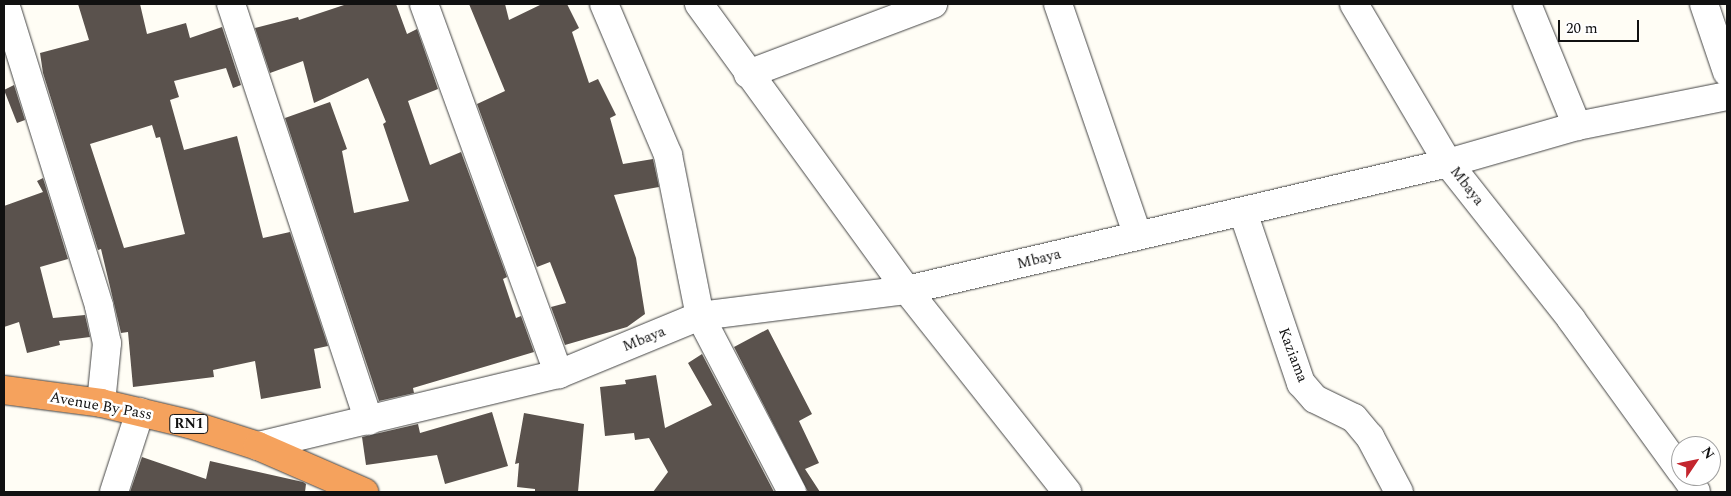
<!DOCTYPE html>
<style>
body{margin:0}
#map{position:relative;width:1731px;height:496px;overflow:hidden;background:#fffdf5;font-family:Spectral,serif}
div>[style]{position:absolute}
.building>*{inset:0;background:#5a524d}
.roads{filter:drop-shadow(0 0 1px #444) drop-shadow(0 0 1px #444)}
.minor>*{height:28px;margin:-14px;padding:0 14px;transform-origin:14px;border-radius:14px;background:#fff}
.highway>*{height:28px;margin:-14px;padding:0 14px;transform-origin:14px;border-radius:14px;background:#f5a25d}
span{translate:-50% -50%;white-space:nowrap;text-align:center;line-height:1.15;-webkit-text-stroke:5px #fff;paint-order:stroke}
.shield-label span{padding:1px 4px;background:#fff;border:1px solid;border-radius:4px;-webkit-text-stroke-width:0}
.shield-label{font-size:14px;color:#111;font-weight:700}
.street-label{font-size:15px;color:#111}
.frame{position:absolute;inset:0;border:5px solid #111;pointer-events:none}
.north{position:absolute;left:1671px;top:436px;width:50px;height:50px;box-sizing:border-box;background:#fff;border:1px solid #a0a0a0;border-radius:50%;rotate:56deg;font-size:14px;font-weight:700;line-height:20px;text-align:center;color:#111}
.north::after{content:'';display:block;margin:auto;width:18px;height:22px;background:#c4262e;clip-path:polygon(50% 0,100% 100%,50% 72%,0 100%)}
.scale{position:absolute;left:1558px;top:20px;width:81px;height:22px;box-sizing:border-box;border:2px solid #111;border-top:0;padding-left:6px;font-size:15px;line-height:18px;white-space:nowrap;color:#111;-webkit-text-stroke:4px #fff;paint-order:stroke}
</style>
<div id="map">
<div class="building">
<div style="clip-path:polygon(evenodd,78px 4px,140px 4px,147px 34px,186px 23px,190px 38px,222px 27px,241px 85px,233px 88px,226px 68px,174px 81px,179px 97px,170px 100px,184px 150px,237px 136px,263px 238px,290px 232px,328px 346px,314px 349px,321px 388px,261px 399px,255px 361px,213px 370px,214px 377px,133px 387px,128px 332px,121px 333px,101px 249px,98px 250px,43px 73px,40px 53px,89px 40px,78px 4px,152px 125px,156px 138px,160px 137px,185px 234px,124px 248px,90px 144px,152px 125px)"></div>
<div style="clip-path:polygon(347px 4px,396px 4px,407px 34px,417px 29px,438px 89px,408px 101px,430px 165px,461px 152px,507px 277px,503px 279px,516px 318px,521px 316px,534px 352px,413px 388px,414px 393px,379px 401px,285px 118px,330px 102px,347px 149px,342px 151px,354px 213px,409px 201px,383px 124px,386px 122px,368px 78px,314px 103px,303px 61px,270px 73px,255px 28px,298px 17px,299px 20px)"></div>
<div style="clip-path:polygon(469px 4px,505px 4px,509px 20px,542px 4px,567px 4px,579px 28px,572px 32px,589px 83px,598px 79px,616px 115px,610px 118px,623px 164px,653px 159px,659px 187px,614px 195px,636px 258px,645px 314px,627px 327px,565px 345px,551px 307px,566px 303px,550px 262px,537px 267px,477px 104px,505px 91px)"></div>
<div style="clip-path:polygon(14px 85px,25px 120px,17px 123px,4px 90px)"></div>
<div style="clip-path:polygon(43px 178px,68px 259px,40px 267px,53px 318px,85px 315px,90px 337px,59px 341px,60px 345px,27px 353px,19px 322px,4px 327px,4px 206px,43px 192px,37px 181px)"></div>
<div style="clip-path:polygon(768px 329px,812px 414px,799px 421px,819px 463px,805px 469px,820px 492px,808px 492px,734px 347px)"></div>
<div style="clip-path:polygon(702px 354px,774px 492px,653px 492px,668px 472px,649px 438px,635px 440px,634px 433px,605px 436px,600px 387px,626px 384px,625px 380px,656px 375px,665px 428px,712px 405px,688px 363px)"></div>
<div style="clip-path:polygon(492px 412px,508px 466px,445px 484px,437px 455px,366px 465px,362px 437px,418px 424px,420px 433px)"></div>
<div style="clip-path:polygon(524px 413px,584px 424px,578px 492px,535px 492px,535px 489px,517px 487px,519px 463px,515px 464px)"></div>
<div style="clip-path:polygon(142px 457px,206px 479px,210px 461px,303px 482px,306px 484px,305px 492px,130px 492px)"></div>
</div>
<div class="roads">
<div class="minor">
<div style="left:5px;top:4px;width:316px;rotate:72.7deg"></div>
<div style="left:99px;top:306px;width:38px;rotate:78deg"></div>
<div style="left:107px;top:343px;width:60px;rotate:95.7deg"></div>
<div style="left:231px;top:4px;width:439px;rotate:71.7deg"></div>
<div style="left:424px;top:4px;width:394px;rotate:70deg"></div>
<div style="left:604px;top:4px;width:164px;rotate:67deg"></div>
<div style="left:668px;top:155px;width:164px;rotate:78.8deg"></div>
<div style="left:700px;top:316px;width:199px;rotate:62.4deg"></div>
<div style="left:699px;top:4px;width:354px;rotate:54deg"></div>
<div style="left:907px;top:290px;width:258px;rotate:51.6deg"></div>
<div style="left:1058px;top:4px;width:243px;rotate:71deg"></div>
<div style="left:1354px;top:4px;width:185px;rotate:59.4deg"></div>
<div style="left:1448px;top:163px;width:199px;rotate:51.7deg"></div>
<div style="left:1571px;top:319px;width:188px;rotate:54.1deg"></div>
<div style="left:1527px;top:4px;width:132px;rotate:67.7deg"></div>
<div style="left:1704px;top:4px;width:72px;rotate:71.3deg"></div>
<div style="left:748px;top:74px;width:198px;rotate:-20.7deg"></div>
<div style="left:1243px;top:212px;width:181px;rotate:71.3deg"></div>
<div style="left:1301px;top:383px;width:21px;rotate:49deg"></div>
<div style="left:1315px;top:399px;width:43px;rotate:26deg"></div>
<div style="left:1354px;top:418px;width:25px;rotate:50deg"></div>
<div style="left:1370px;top:437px;width:62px;rotate:62.2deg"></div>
<div style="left:258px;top:446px;width:309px;rotate:-13.5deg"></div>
<div style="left:559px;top:374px;width:152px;rotate:-22.4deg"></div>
<div style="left:700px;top:316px;width:209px;rotate:-7.2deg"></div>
<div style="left:907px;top:290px;width:556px;rotate:-13.21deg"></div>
<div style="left:1448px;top:163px;width:134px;rotate:-16deg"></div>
<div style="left:1577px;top:126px;width:153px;rotate:-11.3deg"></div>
<div style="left:1685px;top:476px;width:19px;rotate:55deg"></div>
<div style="left:114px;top:492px;width:84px;rotate:-72deg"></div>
</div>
<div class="highway">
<div style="left:4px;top:390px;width:98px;rotate:7.6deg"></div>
<div style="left:101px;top:403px;width:90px;rotate:13.4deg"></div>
<div style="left:189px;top:424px;width:72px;rotate:17.7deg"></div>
<div style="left:258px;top:446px;width:116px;rotate:23.5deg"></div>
</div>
</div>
<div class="shield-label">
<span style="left:189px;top:424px">RN1</span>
</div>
<div class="street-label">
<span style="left:1467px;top:186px;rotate:52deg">Mbaya</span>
<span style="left:1039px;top:259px;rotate:-14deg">Mbaya</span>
<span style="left:644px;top:339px;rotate:-22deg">Mbaya</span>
<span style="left:1293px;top:355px;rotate:69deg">Kaziama</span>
<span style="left:101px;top:406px;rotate:10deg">Avenue By Pass</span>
</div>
<div class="frame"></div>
<div class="north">N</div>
<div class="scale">20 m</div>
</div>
